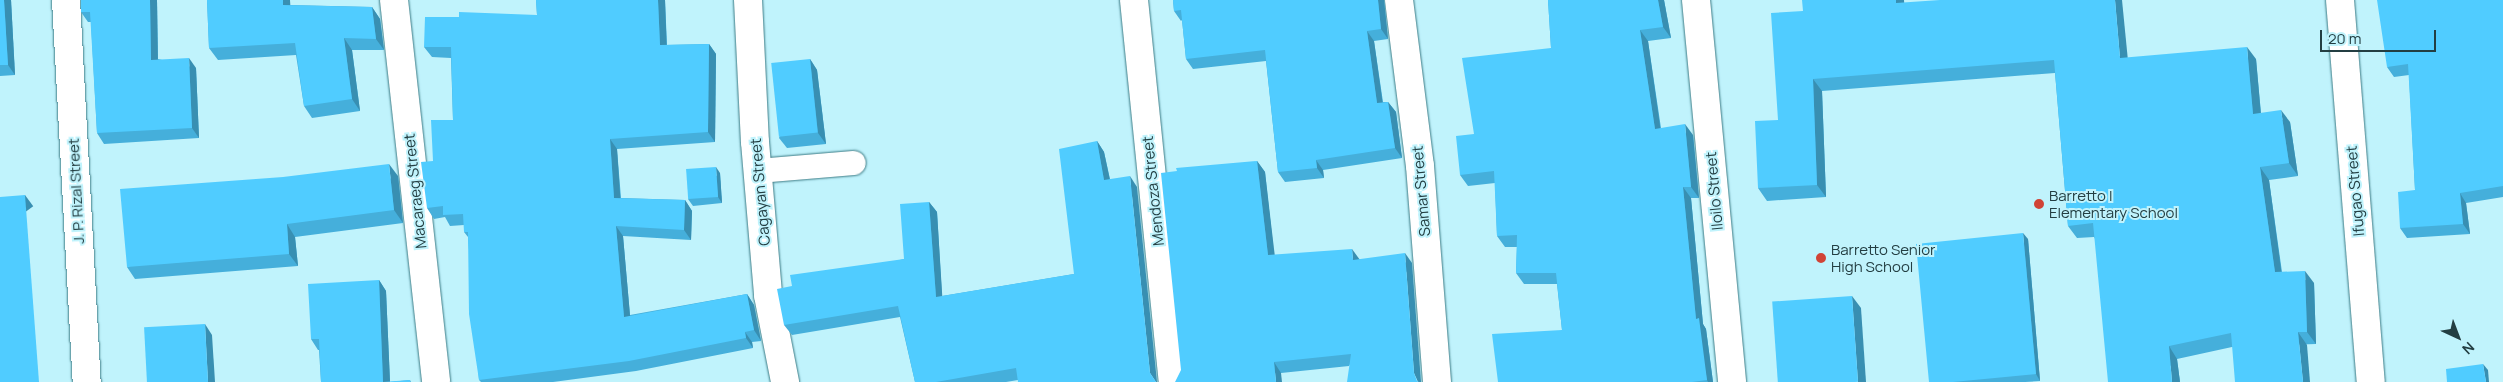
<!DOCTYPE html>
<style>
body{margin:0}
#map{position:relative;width:2503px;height:382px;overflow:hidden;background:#c0f3fc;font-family:Manrope,sans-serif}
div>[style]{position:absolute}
.roads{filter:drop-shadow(0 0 1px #3c7b85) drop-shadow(0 0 1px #3c7b85)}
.lane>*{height:24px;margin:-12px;padding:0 12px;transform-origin:12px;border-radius:12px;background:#fff}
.street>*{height:28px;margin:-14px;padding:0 14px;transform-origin:14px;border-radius:14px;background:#fff}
.secondary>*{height:28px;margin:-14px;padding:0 14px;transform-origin:14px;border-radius:14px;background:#fff}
.wall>*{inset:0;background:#45afdb}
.shaded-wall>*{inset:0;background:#388fb2;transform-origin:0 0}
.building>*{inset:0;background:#50ccff;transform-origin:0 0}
.dots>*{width:14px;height:14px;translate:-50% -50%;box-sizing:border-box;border:2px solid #c0f3fc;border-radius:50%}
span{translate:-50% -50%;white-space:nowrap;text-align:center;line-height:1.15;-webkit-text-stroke:4px #c0f3fc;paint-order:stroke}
.street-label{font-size:15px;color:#233e42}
.poi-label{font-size:15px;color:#233e42}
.left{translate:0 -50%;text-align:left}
.north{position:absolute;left:2433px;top:312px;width:50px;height:50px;-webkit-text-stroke:4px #c0f3fc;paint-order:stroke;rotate:137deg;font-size:14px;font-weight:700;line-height:20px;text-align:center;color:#233e42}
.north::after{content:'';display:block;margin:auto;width:18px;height:22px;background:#233e42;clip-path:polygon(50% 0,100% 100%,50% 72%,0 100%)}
.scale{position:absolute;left:2320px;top:30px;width:116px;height:22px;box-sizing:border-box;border:2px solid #233e42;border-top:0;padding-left:6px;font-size:15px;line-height:18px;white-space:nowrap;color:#233e42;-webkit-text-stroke:4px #c0f3fc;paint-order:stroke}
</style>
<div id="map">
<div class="roads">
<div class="lane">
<div style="left:758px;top:171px;width:96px;rotate:-4.8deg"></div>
</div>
<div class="street">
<div style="left:394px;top:0;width:384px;rotate:83.7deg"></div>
<div style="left:748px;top:0;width:142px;rotate:87.2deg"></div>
<div style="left:755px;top:142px;width:154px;rotate:85.1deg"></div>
<div style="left:768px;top:295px;width:89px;rotate:78.9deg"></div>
<div style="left:1134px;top:0;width:384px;rotate:84.2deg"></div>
<div style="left:1399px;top:0;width:167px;rotate:82.8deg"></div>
<div style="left:1420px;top:166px;width:217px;rotate:85.5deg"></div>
<div style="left:1696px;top:0;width:384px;rotate:84.6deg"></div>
<div style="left:2340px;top:0;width:383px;rotate:85.4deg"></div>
</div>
<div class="secondary">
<div style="left:66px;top:0;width:383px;rotate:86.9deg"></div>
</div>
</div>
<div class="wall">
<div style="clip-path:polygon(0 0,11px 0,15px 75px,0 76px)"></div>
<div style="clip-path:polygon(157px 0,158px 59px,196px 68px,199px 138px,104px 144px,97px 133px,91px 22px,88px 22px,81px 12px)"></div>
<div style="clip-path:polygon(207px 0,290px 0,290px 5px,372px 7px,380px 19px,384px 50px,352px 50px,360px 111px,312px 118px,304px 106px,296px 55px,218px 60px,209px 48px)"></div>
<div style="clip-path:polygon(536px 0,665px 0,667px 45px,709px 44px,716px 54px,715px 142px,617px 149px,621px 198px,685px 200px,692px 211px,691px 240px,623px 236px,630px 315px,747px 294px,754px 305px,761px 341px,752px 342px,753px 348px,636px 371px,553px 382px,481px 382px,479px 380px,468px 237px,464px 232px,464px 225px,450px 226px,445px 217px,434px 219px,427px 208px,433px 161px,453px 120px,451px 58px,432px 57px,424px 47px,459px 17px,537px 15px)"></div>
<div style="clip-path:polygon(1173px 0,1384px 0,1388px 39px,1374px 41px,1383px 102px,1388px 102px,1396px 112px,1402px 158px,1323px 170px,1324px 178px,1285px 182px,1278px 172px,1266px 61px,1193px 69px,1186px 59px,1182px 20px,1181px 21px,1174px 11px)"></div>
<div style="clip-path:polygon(1548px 0,1664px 0,1671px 38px,1648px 41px,1661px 128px,1693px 135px,1699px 198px,1691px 198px,1703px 324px,1706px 329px,1713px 382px,1498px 382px,1562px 330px,1557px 284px,1524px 284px,1516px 273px,1517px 247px,1505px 247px,1497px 236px,1495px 183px,1468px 186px,1460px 175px,1474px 134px,1551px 48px)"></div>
<div style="clip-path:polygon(1904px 0,1904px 3px,2127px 58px,2256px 59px,2261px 113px,2290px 122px,2298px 176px,2269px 180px,2282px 272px,2314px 283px,2316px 344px,2232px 347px,2177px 359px,2180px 382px,2094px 237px,2077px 238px,2068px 226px,2055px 73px,1822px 91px,1826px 197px,1767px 201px,1758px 188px,1778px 120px,1803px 11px)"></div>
<div style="clip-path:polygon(2503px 0,2503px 197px,2466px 203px,2470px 234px,2407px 238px,2400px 228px,2415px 190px,2409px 75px,2394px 77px,2387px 67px)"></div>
<div style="clip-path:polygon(810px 59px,817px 70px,826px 144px,787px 148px,779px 138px)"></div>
<div style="clip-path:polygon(1097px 141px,1104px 152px,1110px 179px,1137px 187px,1018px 380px,1006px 382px,915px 382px,900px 317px,792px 335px,784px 325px,792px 286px,904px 259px,929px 202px,937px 212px,942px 296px,1074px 274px)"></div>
<div style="clip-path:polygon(1257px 161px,1265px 172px,1274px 255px,1359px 259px,1412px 263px,1349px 366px,1281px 373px,1181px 370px)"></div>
<div style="clip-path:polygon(720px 173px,722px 203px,693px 206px,688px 199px)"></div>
<div style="clip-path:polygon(398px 176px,403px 223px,295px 237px,298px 266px,135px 279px,127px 267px)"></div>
<div style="clip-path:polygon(2028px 239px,2040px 381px,2025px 382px,1929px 382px)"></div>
<div style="clip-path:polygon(379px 280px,386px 291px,390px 382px,410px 380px,411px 382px,321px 382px,319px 350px,318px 350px,311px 339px)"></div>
</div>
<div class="shaded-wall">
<div style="clip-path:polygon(4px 0,11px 0,15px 75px,8px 65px)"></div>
<div style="clip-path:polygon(150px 0,157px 0,158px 70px,151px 60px)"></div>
<div style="clip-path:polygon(283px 0,290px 0,291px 17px,283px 5px)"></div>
<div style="clip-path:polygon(658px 0,665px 0,667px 55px,660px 45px)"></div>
<div style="clip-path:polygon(1378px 0,1384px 0,1388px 39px,1381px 29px)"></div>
<div style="clip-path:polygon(1658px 0,1664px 0,1671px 38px,1663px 27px)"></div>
<div style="clip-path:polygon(1896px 0,1904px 0,1905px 16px,1896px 3px)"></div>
<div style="clip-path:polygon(2115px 0,2122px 0,2129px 71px,2120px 58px)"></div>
<div style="clip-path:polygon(372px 7px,380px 19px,384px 50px,376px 39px)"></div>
<div style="clip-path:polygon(1640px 30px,1648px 41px,1662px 140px,1655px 129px)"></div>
<div style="clip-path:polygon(1367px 31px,1374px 41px,1384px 113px,1377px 103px)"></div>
<div style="clip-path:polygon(344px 38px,352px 50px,360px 111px,352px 99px)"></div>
<div style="clip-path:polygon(709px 44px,716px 54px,715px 142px,708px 132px)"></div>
<div style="clip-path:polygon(2247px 47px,2256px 59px,2262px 127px,2253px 114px)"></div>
<div style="clip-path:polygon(189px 58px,196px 68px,199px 138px,192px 128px)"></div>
<div style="clip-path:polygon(810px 59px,817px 70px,826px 144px,818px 133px)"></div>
<div style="clip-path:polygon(1813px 79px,1822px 91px,1826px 197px,1817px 185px)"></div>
<div style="clip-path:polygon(1388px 102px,1396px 112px,1402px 158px,1395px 148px)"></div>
<div style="clip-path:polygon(2281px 110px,2290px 122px,2298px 176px,2289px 163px)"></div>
<div style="clip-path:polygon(1685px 124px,1693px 135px,1699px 198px,1691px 187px)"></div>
<div style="clip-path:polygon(610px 139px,617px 149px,621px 208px,614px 198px)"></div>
<div style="clip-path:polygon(1097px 141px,1104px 152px,1112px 190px,1104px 180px)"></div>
<div style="clip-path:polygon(1316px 160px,1323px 170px,1324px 178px,1317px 168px)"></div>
<div style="clip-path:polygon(1257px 161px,1265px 172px,1276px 266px,1268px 255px)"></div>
<div style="clip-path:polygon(389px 164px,398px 176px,403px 223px,394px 210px)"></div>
<div style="clip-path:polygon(716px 167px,720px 173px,722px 203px,718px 197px)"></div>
<div style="clip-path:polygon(2260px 167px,2269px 180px,2283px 284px,2275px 272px)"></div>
<div style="clip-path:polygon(1130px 176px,1137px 187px,1157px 382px,1156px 382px,1150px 373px)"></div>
<div style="clip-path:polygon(1683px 187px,1691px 198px,1703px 324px,1706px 329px,1713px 382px,1708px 382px,1707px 380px,1696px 319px)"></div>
<div style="clip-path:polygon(2460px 193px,2466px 203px,2470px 234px,2463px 224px)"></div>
<div style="left:25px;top:195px;width:14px;height:188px;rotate:54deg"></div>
<div style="clip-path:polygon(685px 200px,692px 211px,691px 240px,684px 230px)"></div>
<div style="clip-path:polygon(929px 202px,937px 212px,943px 308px,936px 297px)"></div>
<div style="clip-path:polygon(287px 224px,295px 237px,298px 266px,289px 254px)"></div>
<div style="clip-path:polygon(616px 226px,623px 236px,631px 327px,624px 317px)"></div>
<div style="clip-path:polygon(2023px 233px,2028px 239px,2040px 381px,2036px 374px)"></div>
<div style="clip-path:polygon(1352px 249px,1360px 260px,1353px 260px)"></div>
<div style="clip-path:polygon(1405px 253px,1412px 263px,1421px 382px,1418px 382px,1414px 373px)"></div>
<div style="clip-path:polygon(2305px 271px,2314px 283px,2316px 344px,2307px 332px)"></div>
<div style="clip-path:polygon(379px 280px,386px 291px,390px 382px,383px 382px)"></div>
<div style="clip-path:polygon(747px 294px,754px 305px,761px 341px,754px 330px)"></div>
<div style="clip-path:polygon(1852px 296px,1861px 308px,1866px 382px,1858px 382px)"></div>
<div style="clip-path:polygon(205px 324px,212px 335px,215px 382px,208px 382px)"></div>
<div style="clip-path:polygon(745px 332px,752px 342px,753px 348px,746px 338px)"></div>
<div style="clip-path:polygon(2298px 332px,2307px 345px,2310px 382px,2303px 382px)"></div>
<div style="clip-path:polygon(2169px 346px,2177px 359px,2180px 382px,2172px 382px)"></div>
<div style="clip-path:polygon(1274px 362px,1281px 373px,1282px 382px,1276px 382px)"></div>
<div style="clip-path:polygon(2483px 364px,2488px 370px,2489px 382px,2486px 382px)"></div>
</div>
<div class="building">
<div style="clip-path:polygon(0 0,4px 0,8px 65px,0 65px)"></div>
<div style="clip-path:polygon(81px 0,150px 0,151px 60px,189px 58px,192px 128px,97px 133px,90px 12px,81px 12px)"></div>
<div style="clip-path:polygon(207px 0,283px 0,283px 5px,372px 7px,376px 39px,344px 38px,352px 99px,304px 106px,295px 43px,209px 48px)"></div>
<div style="clip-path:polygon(536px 0,658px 0,660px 45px,709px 44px,708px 132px,610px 139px,614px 198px,685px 200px,684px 230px,616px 226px,624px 317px,747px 294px,754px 330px,745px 332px,746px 338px,629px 361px,479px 380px,469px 314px,468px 232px,464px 232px,463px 214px,443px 215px,443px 206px,427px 208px,421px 162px,433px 161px,431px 120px,453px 120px,451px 47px,424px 47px,425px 17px,459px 17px,459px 12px,537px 15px)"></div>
<div style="clip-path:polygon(1173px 0,1378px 0,1381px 29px,1367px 31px,1377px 103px,1388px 102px,1395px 148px,1316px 160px,1317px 168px,1278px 172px,1265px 50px,1186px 59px,1181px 10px,1174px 11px)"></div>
<div style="clip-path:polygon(1548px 0,1658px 0,1663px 27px,1640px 30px,1655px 129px,1685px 124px,1691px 187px,1683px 187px,1696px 319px,1699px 318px,1707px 380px,1692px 382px,1498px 382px,1492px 334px,1562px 330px,1556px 273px,1516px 273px,1517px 235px,1497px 236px,1494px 171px,1460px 175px,1456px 136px,1474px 134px,1462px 58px,1551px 48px)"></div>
<div style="clip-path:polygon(1802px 0,1896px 0,1896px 3px,1940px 0,2115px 0,2120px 58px,2247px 47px,2253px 114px,2281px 110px,2289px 163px,2260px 167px,2275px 272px,2305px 271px,2307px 332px,2298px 332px,2303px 382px,2235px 382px,2231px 333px,2169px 346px,2172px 382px,2108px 382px,2093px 223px,2068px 226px,2054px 60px,1813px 79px,1817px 185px,1758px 188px,1755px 121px,1778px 120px,1771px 13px,1803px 11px)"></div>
<div style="clip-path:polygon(2377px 0,2503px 0,2503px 187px,2503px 186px,2460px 193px,2463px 224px,2400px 228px,2398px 192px,2415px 190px,2408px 64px,2387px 67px)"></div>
<div style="left:810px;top:59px;width:74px;height:39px;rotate:84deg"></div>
<div style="clip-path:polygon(1097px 141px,1104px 180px,1130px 176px,1150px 373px,1156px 382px,1018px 382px,1016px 368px,936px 382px,915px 382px,898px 306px,784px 325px,777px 289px,792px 286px,790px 275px,904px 259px,900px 204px,929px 202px,936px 297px,1074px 274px,1059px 149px)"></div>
<div style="clip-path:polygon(1257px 161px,1268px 255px,1352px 249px,1353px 260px,1405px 253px,1414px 373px,1417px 381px,1419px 382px,1347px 382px,1351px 354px,1274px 362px,1276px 382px,1175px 382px,1181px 370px,1161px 173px,1177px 171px,1176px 168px)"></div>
<div style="clip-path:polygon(389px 164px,394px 210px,287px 224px,289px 254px,127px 267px,120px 189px,283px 177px)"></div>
<div style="left:716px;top:167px;width:30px;height:30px;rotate:86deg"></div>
<div style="clip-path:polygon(25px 195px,39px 382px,0 382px,0 197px)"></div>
<div style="clip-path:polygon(2023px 233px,2036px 374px,1953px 382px,1929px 382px,1916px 244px)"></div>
<div style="clip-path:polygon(379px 280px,383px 382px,410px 380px,410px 382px,321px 382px,319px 339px,311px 339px,308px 284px)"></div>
<div style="left:1852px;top:296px;width:86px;height:80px;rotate:86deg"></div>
<div style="left:205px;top:324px;width:58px;height:61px;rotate:87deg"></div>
<div style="clip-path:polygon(2483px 364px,2486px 382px,2447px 382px,2446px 369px)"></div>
</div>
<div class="dots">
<div style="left:2039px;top:204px;background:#d04336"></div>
<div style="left:1821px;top:258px;background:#d04336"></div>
</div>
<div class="street-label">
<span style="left:76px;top:191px;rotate:-93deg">J. P. Rizal Street</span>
<span style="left:415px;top:191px;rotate:-96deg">Macaraeg Street</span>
<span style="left:1153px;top:191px;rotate:-96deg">Mendoza Street</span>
<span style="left:1421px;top:191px;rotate:-95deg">Samar Street</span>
<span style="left:1714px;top:191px;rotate:-95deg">Iloilo Street</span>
<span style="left:2355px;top:191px;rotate:-95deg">Ifugao Street</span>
<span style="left:760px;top:192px;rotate:-95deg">Cagayan Street</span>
</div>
<div class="poi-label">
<span class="left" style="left:2049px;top:204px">Barretto I<br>Elementary School</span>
<span class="left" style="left:1831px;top:258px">Barretto Senior<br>High School</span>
</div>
<div class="north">N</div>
<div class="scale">20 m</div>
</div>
